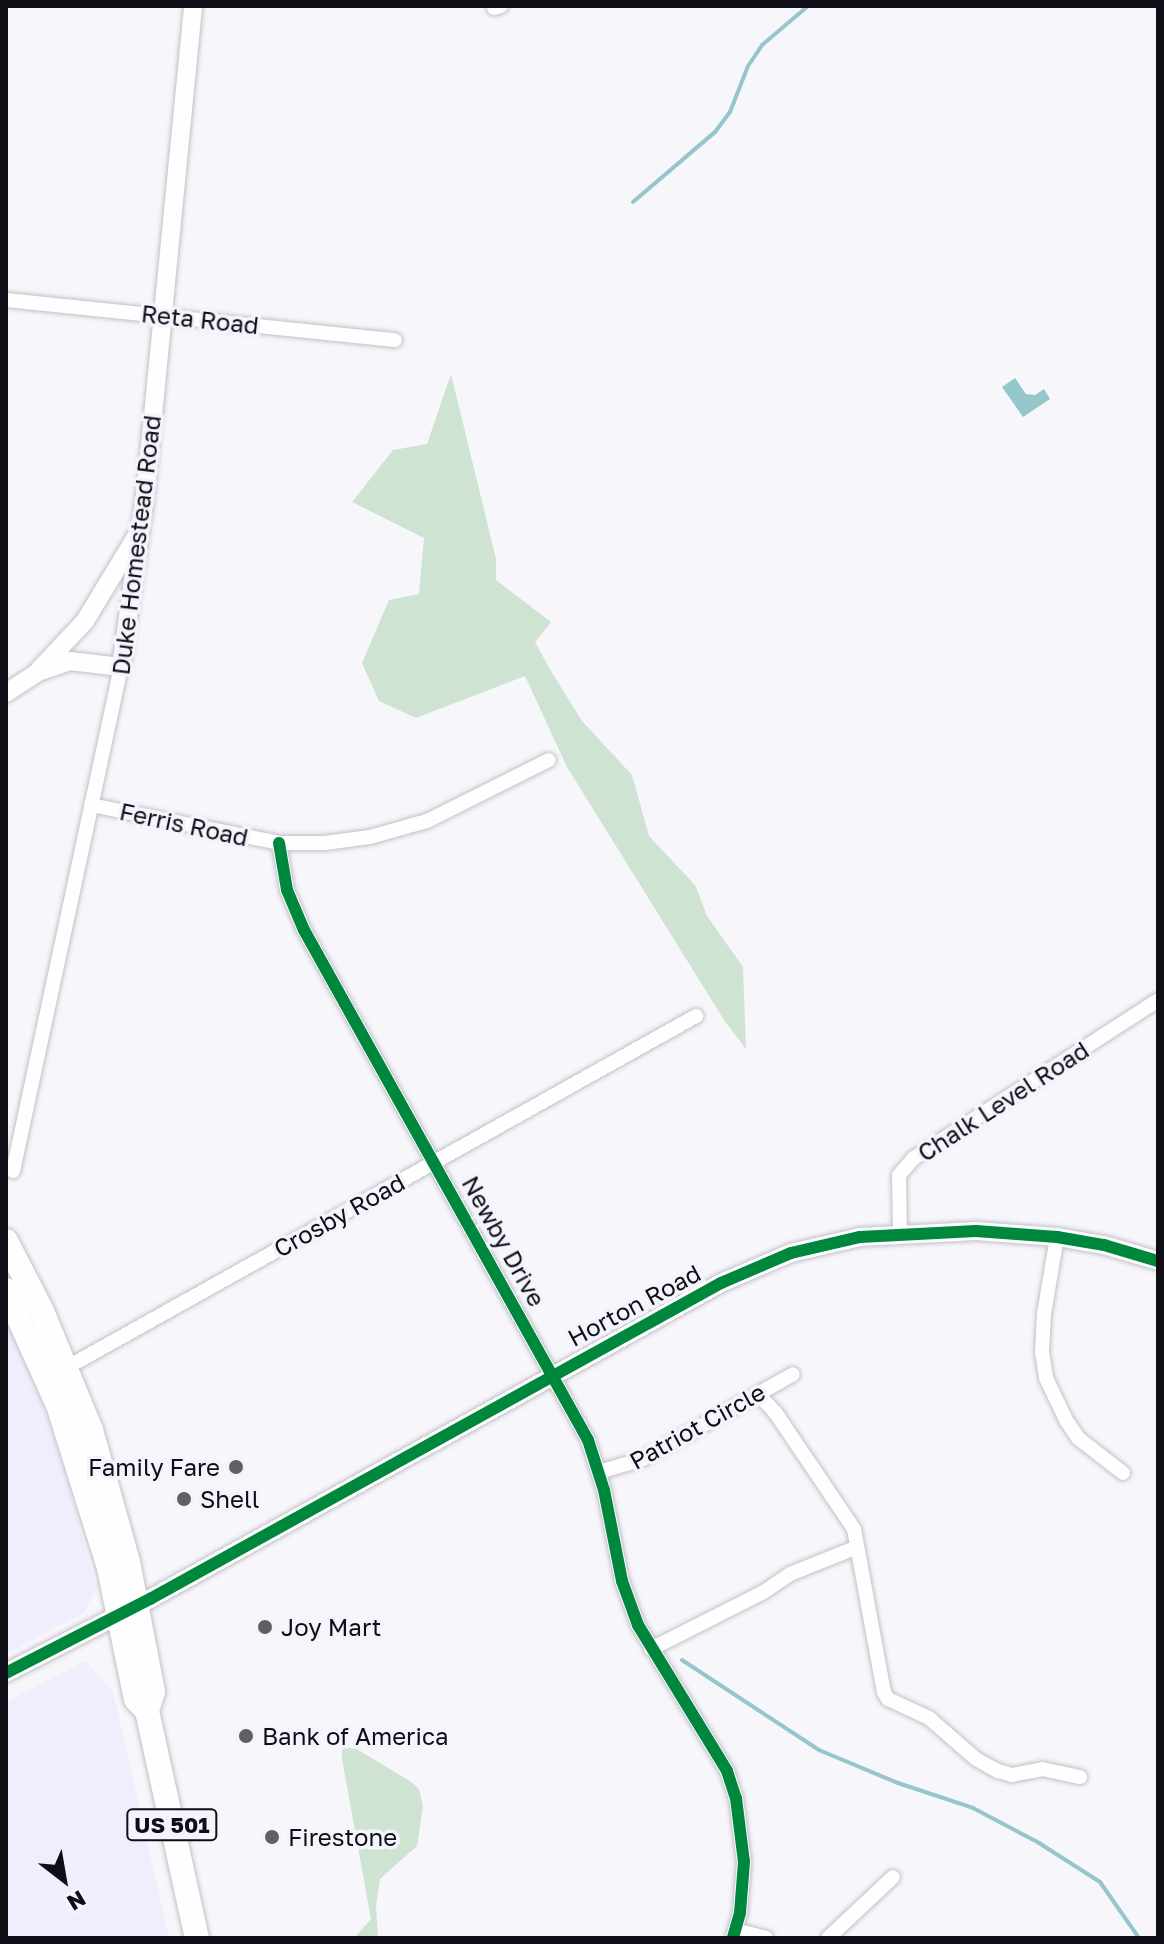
<!DOCTYPE html>
<style>
body{margin:0}
#map{position:relative;width:1164px;height:1944px;overflow:hidden;background:#f6f6fb;font-family:"Golos Text",sans-serif}
div>[style]{position:absolute}
.commercial>*{inset:0;background:#f0eefd}
.green>*{inset:0;background:#cfe3d2}
.water>*{inset:0;background:#95c6cc}
.stream>*{height:4px;margin:-2px;padding:0 2px;transform-origin:2px;border-radius:2px;background:#95c6cc}
.roads{filter:drop-shadow(0 0 2px #c2c1c8) drop-shadow(0 0 2px #c2c1c8)}
.minor>*{height:14px;margin:-7px;padding:0 7px;transform-origin:7px;border-radius:7px;background:#fefefe}
.tertiary>*{height:18px;margin:-9px;padding:0 9px;transform-origin:9px;border-radius:9px;background:#fefefe}
.trunk>*{height:24px;margin:-12px;padding:0 12px;transform-origin:12px;border-radius:12px;background:#fefefe}
.cycleway>*{height:12px;margin:-6px;padding:0 6px;transform-origin:6px;border-radius:6px;background:#00873e}
.dots>*{width:22px;height:22px;translate:-50% -50%;box-sizing:border-box;border:4px solid #f4f4fd;border-radius:50%}
span{translate:-50% -50%;white-space:nowrap;text-align:center;line-height:1.15;-webkit-text-stroke:7px #f4f4fd;paint-order:stroke}
.shield-label span{padding:2px 6px;background:#f4f4fd;border:2px solid;border-radius:6px;-webkit-text-stroke-width:0}
.shield-label{font-size:22px;color:#0f0e16;font-weight:700}
.street-label{font-size:24px;color:#0f0e16}
.poi-label{font-size:24px;color:#0f0e16}
.right{translate:-100% -50%;text-align:right}
.left{translate:0 -50%;text-align:left}
.frame{position:absolute;inset:0;border:8px solid #0f0e16;pointer-events:none}
.north{position:absolute;left:24px;top:1840px;width:80px;height:80px;-webkit-text-stroke:6px #f4f4fd;paint-order:stroke;rotate:149deg;font-size:22px;font-weight:700;line-height:32px;text-align:center;color:#0f0e16}
.north::after{content:'';display:block;margin:auto;width:28px;height:36px;background:#0f0e16;clip-path:polygon(50% 0,100% 100%,50% 72%,0 100%)}
</style>
<div id="map">
<div class="commercial">
<div style="clip-path:polygon(6px 1320px,41px 1401px,66px 1475px,96px 1589px,84px 1613px,6px 1654px)"></div>
<div style="clip-path:polygon(85px 1661px,113px 1691px,169px 1938px,6px 1938px,6px 1702px)"></div>
</div>
<div class="green">
<div style="clip-path:polygon(451px 374px,496px 559px,496px 580px,551px 622px,535px 642px,551px 671px,582px 721px,632px 775px,649px 836px,695px 885px,707px 916px,743px 967px,746px 1049px,724px 1020px,567px 767px,525px 676px,416px 718px,379px 701px,362px 663px,389px 600px,419px 594px,424px 538px,352px 502px,393px 450px,427px 444px)"></div>
<div style="clip-path:polygon(353px 1747px,410px 1781px,419px 1789px,423px 1806px,417px 1846px,380px 1879px,376px 1906px,378px 1938px,354px 1938px,371px 1919px,342px 1759px,342px 1749px)"></div>
</div>
<div class="water">
<div style="clip-path:polygon(1015px 378px,1026px 394px,1035px 395px,1044px 389px,1050px 399px,1023px 417px,1002px 387px)"></div>
</div>
<div class="stream">
<div style="left:633px;top:202px;width:108px;rotate:-40.5deg"></div>
<div style="left:715px;top:132px;width:25px;rotate:-53deg"></div>
<div style="left:730px;top:112px;width:49px;rotate:-68.6deg"></div>
<div style="left:748px;top:66px;width:25px;rotate:-56deg"></div>
<div style="left:762px;top:45px;width:60px;rotate:-40.3deg"></div>
<div style="left:682px;top:1660px;width:164px;rotate:33.3deg"></div>
<div style="left:819px;top:1750px;width:86px;rotate:22.7deg"></div>
<div style="left:898px;top:1783px;width:79px;rotate:18.4deg"></div>
<div style="left:973px;top:1808px;width:75px;rotate:27.9deg"></div>
<div style="left:1039px;top:1843px;width:72px;rotate:32.6deg"></div>
<div style="left:1100px;top:1882px;width:68px;rotate:55.1deg"></div>
</div>
<div class="roads">
<div class="minor">
<div style="left:494px;top:8px;width:7px;rotate:-16deg"></div>
<div style="left:6px;top:300px;width:391px;rotate:5.9deg"></div>
<div style="left:91px;top:805px;width:192px;rotate:11.4deg"></div>
<div style="left:279px;top:843px;width:46px"></div>
<div style="left:325px;top:843px;width:45px;rotate:-7.6deg"></div>
<div style="left:370px;top:837px;width:59px;rotate:-15.7deg"></div>
<div style="left:427px;top:821px;width:136px;rotate:-26.6deg"></div>
<div style="left:279px;top:843px;width:48px;rotate:80.3deg"></div>
<div style="left:287px;top:890px;width:43px;rotate:67deg"></div>
<div style="left:304px;top:930px;width:584px;rotate:60.89deg"></div>
<div style="left:588px;top:1440px;width:52px;rotate:72.3deg"></div>
<div style="left:604px;top:1490px;width:93px;rotate:78.8deg"></div>
<div style="left:622px;top:1581px;width:47px;rotate:70deg"></div>
<div style="left:638px;top:1625px;width:171px;rotate:58.6deg"></div>
<div style="left:727px;top:1771px;width:28px;rotate:72deg"></div>
<div style="left:736px;top:1798px;width:64px;rotate:82.9deg"></div>
<div style="left:744px;top:1862px;width:51px;rotate:94.5deg"></div>
<div style="left:740px;top:1913px;width:26px;rotate:106deg"></div>
<div style="left:13px;top:1171px;width:515px;rotate:-77.91deg"></div>
<div style="left:900px;top:1232px;width:57px;rotate:-91deg"></div>
<div style="left:899px;top:1175px;width:23px;rotate:-49deg"></div>
<div style="left:914px;top:1158px;width:291px;rotate:-32.9deg"></div>
<div style="left:1057px;top:1237px;width:78px;rotate:99.6deg"></div>
<div style="left:1044px;top:1314px;width:38px;rotate:93deg"></div>
<div style="left:1042px;top:1352px;width:26px;rotate:81deg"></div>
<div style="left:1046px;top:1378px;width:47px;rotate:64.5deg"></div>
<div style="left:1066px;top:1420px;width:22px;rotate:56deg"></div>
<div style="left:1078px;top:1438px;width:57px;rotate:37.9deg"></div>
<div style="left:66px;top:1368px;width:722px;rotate:-29.19deg"></div>
<div style="left:758px;top:1394px;width:25px;rotate:47deg"></div>
<div style="left:775px;top:1412px;width:141px;rotate:56deg"></div>
<div style="left:854px;top:1529px;width:166px;rotate:79.6deg"></div>
<div style="left:884px;top:1692px;width:8px;rotate:60deg"></div>
<div style="left:888px;top:1699px;width:45px;rotate:24.9deg"></div>
<div style="left:929px;top:1718px;width:62px;rotate:41.1deg"></div>
<div style="left:976px;top:1759px;width:25px;rotate:29deg"></div>
<div style="left:998px;top:1771px;width:15px;rotate:16deg"></div>
<div style="left:1012px;top:1775px;width:31px;rotate:-11deg"></div>
<div style="left:1042px;top:1769px;width:39px;rotate:12deg"></div>
<div style="left:599px;top:1472px;width:46px;rotate:-16.5deg"></div>
<div style="left:643px;top:1459px;width:172px;rotate:-29.5deg"></div>
<div style="left:651px;top:1649px;width:124px;rotate:-26.8deg"></div>
<div style="left:762px;top:1593px;width:34px;rotate:-34deg"></div>
<div style="left:790px;top:1574px;width:72px;rotate:-21.9deg"></div>
<div style="left:735px;top:1930px;width:32px;rotate:14deg"></div>
<div style="left:828px;top:1938px;width:89px;rotate:-43.2deg"></div>
</div>
<div class="tertiary">
<div style="left:40px;top:669px;width:66px;rotate:-46.8deg"></div>
<div style="left:85px;top:621px;width:104px;rotate:-58.8deg"></div>
<div style="left:6px;top:693px;width:38px;rotate:-33deg"></div>
<div style="left:38px;top:672px;width:34px;rotate:-19deg"></div>
<div style="left:70px;top:661px;width:51px;rotate:6.7deg"></div>
<div style="left:121px;top:667px;width:172px;rotate:-82deg"></div>
<div style="left:145px;top:497px;width:493px;rotate:-84.4deg"></div>
<div style="left:6px;top:1673px;width:162px;rotate:-27.2deg"></div>
<div style="left:150px;top:1599px;width:653px;rotate:-28.96deg"></div>
<div style="left:721px;top:1283px;width:76px;rotate:-23.2deg"></div>
<div style="left:791px;top:1253px;width:71px;rotate:-13.1deg"></div>
<div style="left:860px;top:1237px;width:116px;rotate:-3deg"></div>
<div style="left:976px;top:1231px;width:81px;rotate:4.2deg"></div>
<div style="left:1057px;top:1237px;width:48px;rotate:9.7deg"></div>
<div style="left:1104px;top:1245px;width:56px;rotate:16.5deg"></div>
</div>
<div class="trunk">
<div style="left:6px;top:1241px;width:79px;rotate:62.8deg"></div>
<div style="left:42px;top:1311px;width:129px;rotate:67.6deg"></div>
<div style="left:91px;top:1430px;width:137px;rotate:74.3deg"></div>
<div style="left:128px;top:1562px;width:132px;rotate:79.1deg"></div>
<div style="left:153px;top:1692px;width:20px;rotate:108deg"></div>
<div style="left:147px;top:1711px;width:232px;rotate:77.6deg"></div>
<div style="left:6px;top:1290px;width:126px;rotate:65.7deg"></div>
<div style="left:58px;top:1405px;width:171px;rotate:72.6deg"></div>
<div style="left:109px;top:1568px;width:134px;rotate:78.4deg"></div>
<div style="left:136px;top:1699px;width:16px;rotate:47deg"></div>
</div>
</div>
<div class="cycleway">
<div style="left:279px;top:843px;width:48px;rotate:80.3deg"></div>
<div style="left:287px;top:890px;width:43px;rotate:67deg"></div>
<div style="left:304px;top:930px;width:584px;rotate:60.89deg"></div>
<div style="left:588px;top:1440px;width:52px;rotate:72.3deg"></div>
<div style="left:604px;top:1490px;width:93px;rotate:78.8deg"></div>
<div style="left:622px;top:1581px;width:47px;rotate:70deg"></div>
<div style="left:638px;top:1625px;width:171px;rotate:58.6deg"></div>
<div style="left:727px;top:1771px;width:28px;rotate:72deg"></div>
<div style="left:736px;top:1798px;width:64px;rotate:82.9deg"></div>
<div style="left:744px;top:1862px;width:51px;rotate:94.5deg"></div>
<div style="left:740px;top:1913px;width:26px;rotate:106deg"></div>
<div style="left:6px;top:1673px;width:162px;rotate:-27.2deg"></div>
<div style="left:150px;top:1599px;width:653px;rotate:-28.96deg"></div>
<div style="left:721px;top:1283px;width:76px;rotate:-23.2deg"></div>
<div style="left:791px;top:1253px;width:71px;rotate:-13.1deg"></div>
<div style="left:860px;top:1237px;width:116px;rotate:-3deg"></div>
<div style="left:976px;top:1231px;width:81px;rotate:4.2deg"></div>
<div style="left:1057px;top:1237px;width:48px;rotate:9.7deg"></div>
<div style="left:1104px;top:1245px;width:56px;rotate:16.5deg"></div>
</div>
<div class="dots">
<div style="left:236px;top:1467px;background:#605f66"></div>
<div style="left:184px;top:1499px;background:#605f66"></div>
<div style="left:265px;top:1627px;background:#605f66"></div>
<div style="left:246px;top:1736px;background:#605f66"></div>
<div style="left:272px;top:1837px;background:#605f66"></div>
</div>
<div class="shield-label">
<span style="left:172px;top:1825px">US 501</span>
</div>
<div class="street-label">
<span style="left:200px;top:319px;rotate:6deg">Reta Road</span>
<span style="left:136px;top:545px;rotate:-83deg">Duke Homestead Road</span>
<span style="left:184px;top:824px;rotate:12deg">Ferris Road</span>
<span style="left:1003px;top:1101px;rotate:-33deg">Chalk Level Road</span>
<span style="left:339px;top:1215px;rotate:-29deg">Crosby Road</span>
<span style="left:504px;top:1241px;rotate:61deg">Newby Drive</span>
<span style="left:634px;top:1305px;rotate:-28deg">Horton Road</span>
<span style="left:697px;top:1426px;rotate:-29deg">Patriot Circle</span>
</div>
<div class="poi-label">
<span class="right" style="left:220px;top:1467px">Family Fare</span>
<span class="left" style="left:200px;top:1499px">Shell</span>
<span class="left" style="left:281px;top:1627px">Joy Mart</span>
<span class="left" style="left:262px;top:1736px">Bank of America</span>
<span class="left" style="left:288px;top:1837px">Firestone</span>
</div>
<div class="frame"></div>
<div class="north">N</div>
</div>
